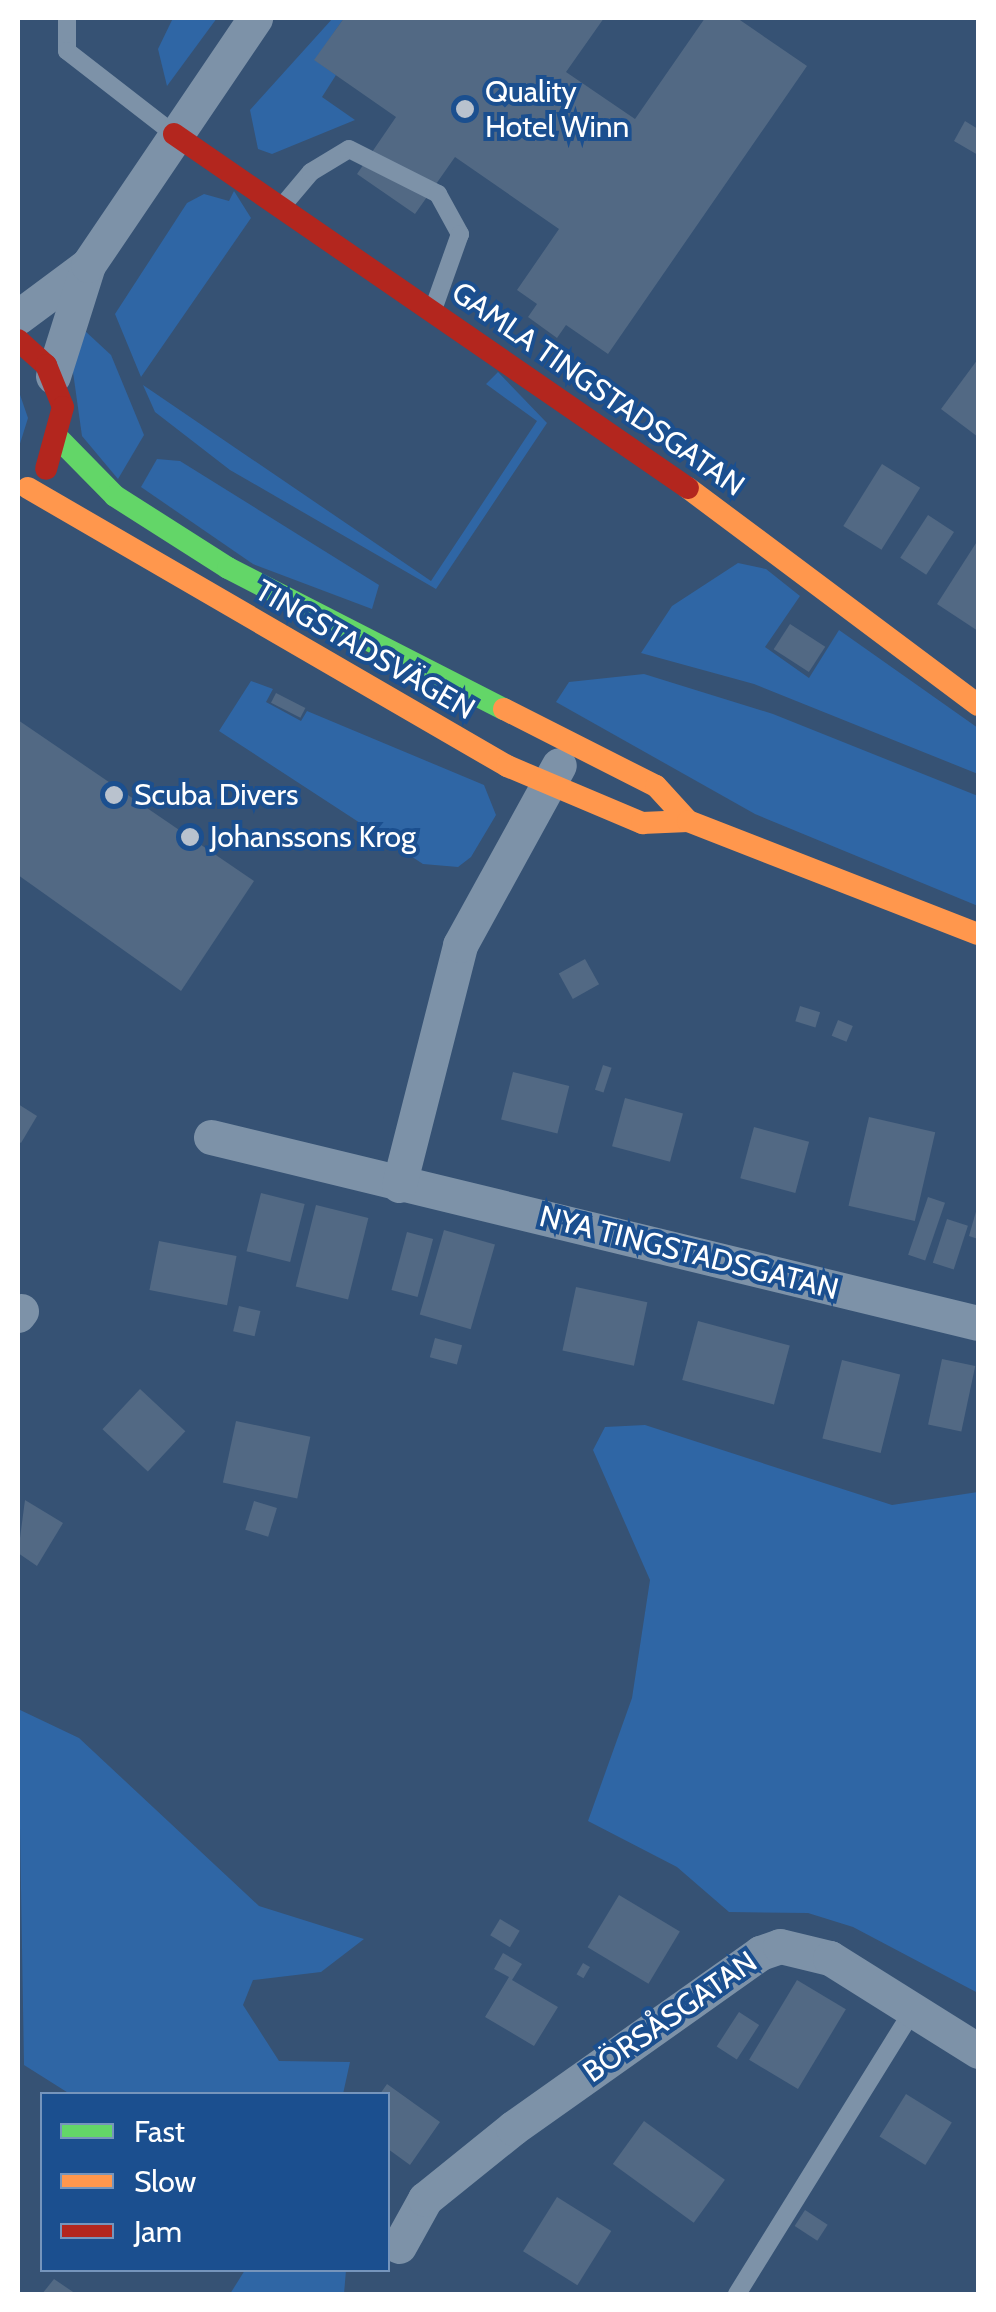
<!DOCTYPE html>
<meta charset="utf-8">
<style>
body{margin:0}
#map{position:relative;width:996px;height:2312px;overflow:hidden;background:#365274;font-family:Cabin,sans-serif}
div>[style]{position:absolute}
.green>*{inset:0;background:#2f66a5}
.building>*{inset:0;background:#526984;transform-origin:0 0}
.lane>*{height:18px;margin:-9px;padding:0 9px;transform-origin:9px;border-radius:9px;background:#7d92a8}
.street>*{height:35px;margin:-17.5px;padding:0 17.5px;transform-origin:17.5px;border-radius:17.5px;background:#7d92a8}
.fast>*{height:22px;margin:-11px;padding:0 11px;transform-origin:11px;border-radius:11px;background:#63d668}
.slow>*{height:22px;margin:-11px;padding:0 11px;transform-origin:11px;border-radius:11px;background:#ff974d}
.jam>*{height:22px;margin:-11px;padding:0 11px;transform-origin:11px;border-radius:11px;background:#b3261e}
.dots>*{width:28px;height:28px;translate:-50% -50%;box-sizing:border-box;border:5px solid #1b4f8f;border-radius:50%}
span{translate:-50% -50%;white-space:nowrap;text-align:center;line-height:1.15;-webkit-text-stroke:8px #1b4f8f;paint-order:stroke}
.poi-label{font-size:30px;color:#fff}
.left{translate:0 -50%;text-align:left}
.street-label{font-size:30px;color:#fff}
.frame{position:absolute;inset:0;border:20px solid #fff;pointer-events:none}
.legend{position:absolute;left:40px;top:2092px;width:350px;height:180px;box-sizing:border-box;background:#1b4f8f;border:2px solid #7695bc;margin:0;padding:12px 18px;list-style:none;font-size:30px;color:#fff}
.legend li{display:flex;align-items:center;gap:20px;height:50px}
.legend b{width:50px;border:2px solid #7695bc}
</style>
<div id="map">
<div class="green">
<div style="clip-path:polygon(173px 18px,217px 18px,167px 86px,158px 49px)"></div>
<div style="clip-path:polygon(333px 18px,344px 18px,315px 60px,336px 75px,322px 97px,355px 120px,272px 154px,258px 149px,250px 110px)"></div>
<div style="clip-path:polygon(234px 191px,251px 218px,141px 377px,115px 314px,187px 203px,204px 194px,229px 201px)"></div>
<div style="clip-path:polygon(84px 330px,111px 355px,144px 435px,118px 479px,82px 436px,72px 365px)"></div>
<div style="clip-path:polygon(498px 372px,547px 423px,436px 589px,230px 470px,155px 412px,143px 385px,431px 581px,537px 421px,486px 384px)"></div>
<div style="clip-path:polygon(18px 389px,28px 418px,18px 450px)"></div>
<div style="clip-path:polygon(157px 459px,180px 461px,379px 585px,372px 609px,253px 564px,141px 487px)"></div>
<div style="clip-path:polygon(738px 563px,766px 569px,800px 596px,765px 647px,809px 678px,839px 630px,978px 728px,978px 774px,754px 684px,641px 653px,672px 606px)"></div>
<div style="clip-path:polygon(644px 674px,773px 714px,978px 796px,978px 906px,755px 814px,556px 702px,569px 682px)"></div>
<div style="clip-path:polygon(251px 681px,273px 689px,266px 702px,301px 721px,307px 711px,484px 785px,496px 815px,471px 857px,458px 867px,423px 864px,219px 731px)"></div>
<div style="clip-path:polygon(645px 1425px,892px 1505px,978px 1492px,978px 1993px,853px 1927px,808px 1913px,729px 1912px,677px 1867px,588px 1821px,632px 1698px,650px 1580px,593px 1450px,605px 1427px)"></div>
<div style="clip-path:polygon(18px 1709px,79px 1738px,259px 1906px,364px 1939px,321px 1972px,253px 1980px,243px 2005px,279px 2061px,350px 2062px,343px 2094px,70px 2094px,24px 2065px)"></div>
<div style="clip-path:polygon(245px 2270px,346px 2270px,344px 2294px,230px 2294px)"></div>
</div>
<div class="building">
<div style="clip-path:polygon(344px 18px,604px 18px,566px 72px,635px 119px,705px 18px,737px 18px,807px 66px,608px 354px,566px 325px,557px 338px,528px 317px,537px 304px,517px 290px,559px 229px,455px 157px,415px 214px,357px 174px,396px 117px,314px 60px)"></div>
<div style="clip-path:polygon(965px 121px,978px 129px,978px 155px,954px 141px)"></div>
<div style="clip-path:polygon(978px 359px,978px 437px,941px 409px)"></div>
<div style="left:882px;top:464px;width:45px;height:73px;rotate:32deg"></div>
<div style="left:928px;top:515px;width:31px;height:51px;rotate:33deg"></div>
<div style="clip-path:polygon(978px 540px,978px 631px,937px 604px)"></div>
<div style="left:790px;top:624px;width:42px;height:30px;rotate:33deg"></div>
<div style="left:276px;top:693px;width:33px;height:11px;rotate:27deg"></div>
<div style="clip-path:polygon(18px 720px,254px 881px,181px 991px,18px 875px)"></div>
<div style="left:585px;top:959px;width:29px;height:30px;rotate:61deg"></div>
<div style="left:800px;top:1006px;width:21px;height:16px;rotate:17deg"></div>
<div style="left:838px;top:1020px;width:16px;height:17px;rotate:22deg"></div>
<div style="left:603px;top:1065px;width:9px;height:26px;rotate:18deg"></div>
<div style="left:513px;top:1072px;width:58px;height:49px;rotate:14deg"></div>
<div style="left:625px;top:1098px;width:60px;height:50px;rotate:15deg"></div>
<div style="clip-path:polygon(18px 1104px,37px 1116px,21px 1143px,18px 1141px)"></div>
<div style="left:869px;top:1117px;width:68px;height:91px;rotate:13deg"></div>
<div style="left:754px;top:1127px;width:57px;height:53px;rotate:15deg"></div>
<div style="left:261px;top:1193px;width:45px;height:60px;rotate:14deg"></div>
<div style="left:928px;top:1197px;width:18px;height:61px;rotate:19deg"></div>
<div style="left:316px;top:1205px;width:54px;height:84px;rotate:14deg"></div>
<div style="clip-path:polygon(977px 1208px,978px 1208px,978px 1239px,969px 1236px)"></div>
<div style="left:947px;top:1219px;width:22px;height:46px;rotate:18deg"></div>
<div style="left:444px;top:1230px;width:53px;height:88px;rotate:16deg"></div>
<div style="left:407px;top:1232px;width:27px;height:60px;rotate:15deg"></div>
<div style="left:159px;top:1241px;width:79px;height:50px;rotate:11deg"></div>
<div style="left:576px;top:1287px;width:73px;height:65px;rotate:12deg"></div>
<div style="left:239px;top:1306px;width:22px;height:26px;rotate:13deg"></div>
<div style="left:698px;top:1321px;width:95px;height:61px;rotate:15deg"></div>
<div style="left:435px;top:1338px;width:28px;height:20px;rotate:15deg"></div>
<div style="left:942px;top:1359px;width:34px;height:67px;rotate:12deg"></div>
<div style="left:842px;top:1360px;width:60px;height:81px;rotate:14deg"></div>
<div style="left:140px;top:1389px;width:62px;height:55px;rotate:43deg"></div>
<div style="left:236px;top:1421px;width:76px;height:63px;rotate:12deg"></div>
<div style="clip-path:polygon(25px 1500px,63px 1523px,37px 1566px,18px 1553px)"></div>
<div style="left:254px;top:1501px;width:24px;height:30px;rotate:17deg"></div>
<div style="left:619px;top:1895px;width:71px;height:61px;rotate:31deg"></div>
<div style="left:500px;top:1919px;width:23px;height:19px;rotate:31deg"></div>
<div style="clip-path:polygon(503px 1953px,522px 1964px,512px 1980px,558px 2007px,534px 2046px,485px 2017px,509px 1977px,494px 1969px)"></div>
<div style="left:583px;top:1963px;width:8px;height:13px;rotate:30deg"></div>
<div style="left:797px;top:1980px;width:57px;height:93px;rotate:31deg"></div>
<div style="left:739px;top:2012px;width:24px;height:41px;rotate:33deg"></div>
<div style="clip-path:polygon(387px 2084px,440px 2122px,410px 2165px,388px 2149px,388px 2094px,380px 2094px)"></div>
<div style="left:906px;top:2094px;width:54px;height:50px;rotate:32deg"></div>
<div style="left:644px;top:2121px;width:100px;height:53px;rotate:36deg"></div>
<div style="left:557px;top:2197px;width:64px;height:64px;rotate:32deg"></div>
<div style="left:805px;top:2210px;width:27px;height:19px;rotate:33deg"></div>
<div style="clip-path:polygon(54px 2279px,76px 2294px,42px 2294px)"></div>
</div>
<div class="lane">
<div style="left:67px;top:18px;width:33px;rotate:90deg"></div>
<div style="left:67px;top:51px;width:135px;rotate:37.8deg"></div>
<div style="left:284px;top:204px;width:42px;rotate:-49.8deg"></div>
<div style="left:311px;top:172px;width:44px;rotate:-31.2deg"></div>
<div style="left:349px;top:149px;width:100px;rotate:26.8deg"></div>
<div style="left:438px;top:194px;width:46px;rotate:61.2deg"></div>
<div style="left:460px;top:234px;width:81px;rotate:109.6deg"></div>
<div style="left:737px;top:2294px;width:334px;rotate:-58.2deg"></div>
</div>
<div class="street">
<div style="left:18px;top:317px;width:87px;rotate:-36.6deg"></div>
<div style="left:53px;top:376px;width:116px;rotate:-72.5deg"></div>
<div style="left:88px;top:265px;width:298px;rotate:-55.9deg"></div>
<div style="left:211px;top:1137px;width:789px;rotate:13.63deg"></div>
<div style="left:399px;top:1185px;width:248px;rotate:-75.7deg"></div>
<div style="left:460px;top:945px;width:205px;rotate:-61.2deg"></div>
<div style="left:18px;top:1315px;width:5px;rotate:-53deg"></div>
<div style="left:399px;top:2246px;width:54px;rotate:-61deg"></div>
<div style="left:425px;top:2199px;width:113px;rotate:-38.9deg"></div>
<div style="left:513px;top:2128px;width:303px;rotate:-35.3deg"></div>
<div style="left:760px;top:1953px;width:21px;rotate:-19deg"></div>
<div style="left:780px;top:1946px;width:51px;rotate:13.5deg"></div>
<div style="left:830px;top:1958px;width:175px;rotate:32.1deg"></div>
</div>
<div class="fast">
<div style="left:60px;top:440px;width:78px;rotate:45.5deg"></div>
<div style="left:115px;top:496px;width:134px;rotate:32.5deg"></div>
<div style="left:228px;top:568px;width:310px;rotate:27.1deg"></div>
</div>
<div class="slow">
<div style="left:28px;top:488px;width:554px;rotate:30.13deg"></div>
<div style="left:507px;top:766px;width:147px;rotate:22.9deg"></div>
<div style="left:642px;top:823px;width:46px;rotate:-2.5deg"></div>
<div style="left:688px;top:488px;width:362px;rotate:36.8deg"></div>
<div style="left:504px;top:709px;width:170px;rotate:26.9deg"></div>
<div style="left:656px;top:786px;width:47px;rotate:47.6deg"></div>
<div style="left:688px;top:821px;width:311px;rotate:21.3deg"></div>
</div>
<div class="jam">
<div style="left:174px;top:134px;width:624px;rotate:34.56deg"></div>
<div style="left:18px;top:340px;width:38px;rotate:42deg"></div>
<div style="left:46px;top:365px;width:45px;rotate:68deg"></div>
<div style="left:63px;top:407px;width:64px;rotate:105.3deg"></div>
</div>
<div class="dots">
<div style="left:465px;top:109px;background:#b9c2ce"></div>
<div style="left:114px;top:795px;background:#b9c2ce"></div>
<div style="left:190px;top:837px;background:#b9c2ce"></div>
</div>
<div class="poi-label">
<span class="left" style="left:485px;top:109px">Quality<br>Hotel Winn</span>
<span class="left" style="left:134px;top:795px">Scuba Divers</span>
<span class="left" style="left:210px;top:837px">Johanssons Krog</span>
</div>
<div class="street-label">
<span style="left:598px;top:389px;rotate:35deg">GAMLA TINGSTADSGATAN</span>
<span style="left:365px;top:650px;rotate:30deg">TINGSTADSVÄGEN</span>
<span style="left:689px;top:1253px;rotate:14deg">NYA TINGSTADSGATAN</span>
<span style="left:670px;top:2017px;rotate:-35deg">BÖRSÅSGATAN</span>
</div>
<div class="frame"></div>
<ul class="legend">
<li><b style="height:12px;background:#63d668"></b>Fast</li>
<li><b style="height:12px;background:#ff974d"></b>Slow</li>
<li><b style="height:12px;background:#b3261e"></b>Jam</li>
</ul>
</div>
